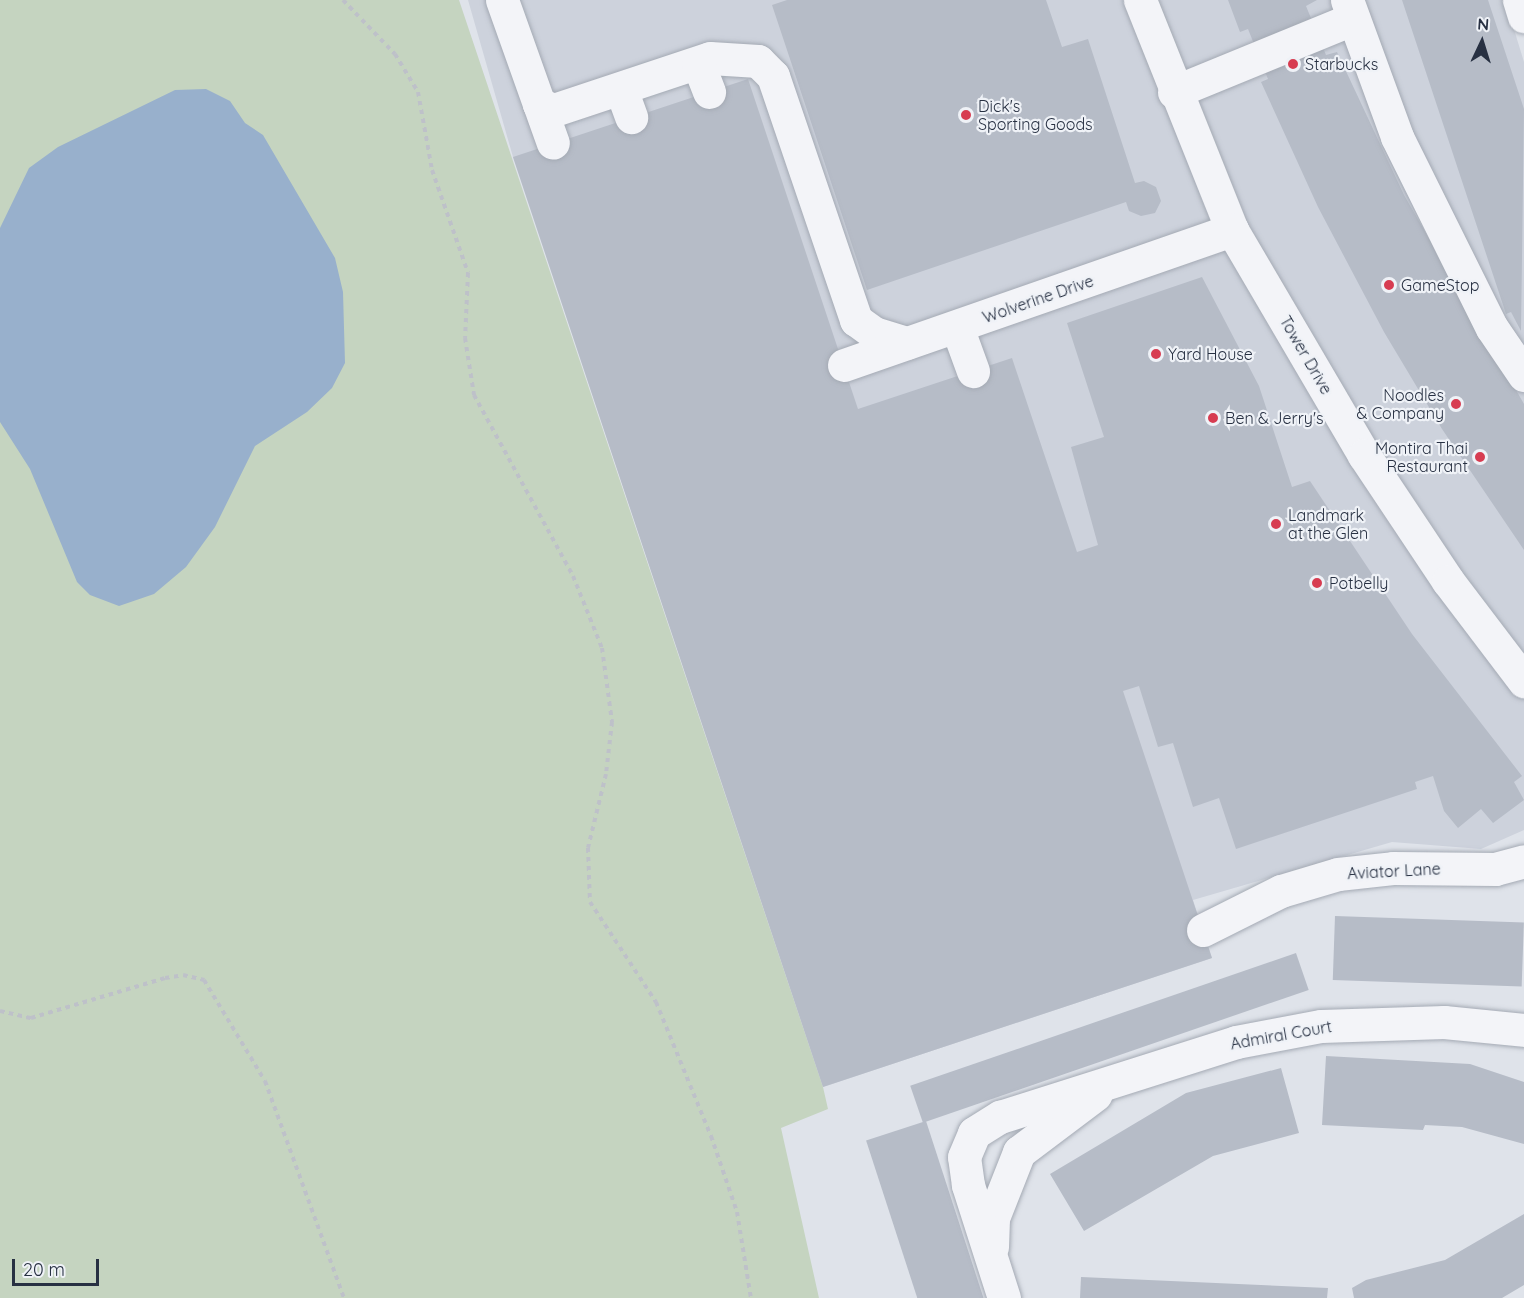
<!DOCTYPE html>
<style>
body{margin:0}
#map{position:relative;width:1524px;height:1298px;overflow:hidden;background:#dfe3ea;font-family:Quicksand,sans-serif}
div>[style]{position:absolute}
.built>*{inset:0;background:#cdd2dc}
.green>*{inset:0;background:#c5d4c0}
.water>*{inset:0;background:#98b0cc}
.building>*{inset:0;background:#b6bcc7;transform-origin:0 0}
.path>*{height:4px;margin-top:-2px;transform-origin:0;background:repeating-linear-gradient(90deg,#bec1c9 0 4.5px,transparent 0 9px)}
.roads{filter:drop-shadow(0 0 2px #a4aab4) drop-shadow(0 0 2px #a4aab4)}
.minor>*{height:33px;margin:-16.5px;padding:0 16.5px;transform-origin:16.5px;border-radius:16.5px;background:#f3f4f8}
.dots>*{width:16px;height:16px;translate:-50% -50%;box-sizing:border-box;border:3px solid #eff2f7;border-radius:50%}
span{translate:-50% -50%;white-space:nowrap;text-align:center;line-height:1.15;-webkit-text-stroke:4.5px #eff2f7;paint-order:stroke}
.poi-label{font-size:16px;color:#273042}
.left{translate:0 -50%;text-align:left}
.right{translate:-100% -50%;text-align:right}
.street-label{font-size:16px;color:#273042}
.north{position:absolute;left:1452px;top:12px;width:60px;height:60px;-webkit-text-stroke:4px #eff2f7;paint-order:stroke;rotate:4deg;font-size:16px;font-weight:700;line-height:24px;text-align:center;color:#273042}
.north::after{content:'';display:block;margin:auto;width:21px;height:27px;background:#273042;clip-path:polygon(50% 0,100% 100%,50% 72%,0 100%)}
.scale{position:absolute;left:12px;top:1259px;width:87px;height:27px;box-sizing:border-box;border:3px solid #273042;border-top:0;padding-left:8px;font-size:18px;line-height:21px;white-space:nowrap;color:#273042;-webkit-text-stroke:4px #eff2f7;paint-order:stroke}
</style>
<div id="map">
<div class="built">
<div style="clip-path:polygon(468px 0,1505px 0,1524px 62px,1524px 830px,1481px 849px,1392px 842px,1193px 900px,1212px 958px,823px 1087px,513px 157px)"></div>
</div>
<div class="green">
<div style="clip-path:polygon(0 0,459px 0,823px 1087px,828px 1109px,781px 1128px,819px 1298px,0 1298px)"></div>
</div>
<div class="water">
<div style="clip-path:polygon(206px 89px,230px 101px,245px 123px,263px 135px,335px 258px,343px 292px,345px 363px,332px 388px,307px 412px,255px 446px,215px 527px,186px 567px,154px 594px,119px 606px,90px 595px,77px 582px,30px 469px,0 422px,0 228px,29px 168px,58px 147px,175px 90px)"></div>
</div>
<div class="building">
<div style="clip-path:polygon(787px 0,1046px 0,1062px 47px,1088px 39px,1135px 183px,1144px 181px,1156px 187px,1161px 201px,1155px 213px,1141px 216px,1129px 211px,1126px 202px,867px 290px,772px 5px)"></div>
<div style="clip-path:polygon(1228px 0,1317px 0,1306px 6px,1326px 55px,1337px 52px,1404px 195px,1524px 404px,1524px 550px,1442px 429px,1384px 332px,1318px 207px,1261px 82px,1268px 79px,1248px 29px,1240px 32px)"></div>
<div style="clip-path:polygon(1402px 0,1488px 0,1524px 109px,1521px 331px,1511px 312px,1506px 314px)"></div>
<div style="clip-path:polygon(748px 79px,858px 409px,1012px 358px,1077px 552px,1098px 545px,1071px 447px,1104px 437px,1067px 323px,1202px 277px,1259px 386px,1292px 487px,1310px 481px,1412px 634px,1522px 776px,1514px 782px,1524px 800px,1493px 823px,1481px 809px,1458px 828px,1444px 811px,1433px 776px,1415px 782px,1417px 789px,1236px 849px,1219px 798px,1193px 807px,1173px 743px,1158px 747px,1139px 686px,1123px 691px,1212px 958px,823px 1087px,513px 157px)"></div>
<div style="left:1335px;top:916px;width:189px;height:64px;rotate:2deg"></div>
<div style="left:1296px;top:953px;width:39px;height:408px;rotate:71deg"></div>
<div style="clip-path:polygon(1326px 1056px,1470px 1064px,1524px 1082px,1524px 1144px,1462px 1127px,1425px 1125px,1423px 1130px,1322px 1125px)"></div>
<div style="clip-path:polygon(1281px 1068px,1299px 1133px,1213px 1156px,1084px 1231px,1050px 1174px,1186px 1093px)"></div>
<div style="left:926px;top:1121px;width:187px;height:63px;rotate:72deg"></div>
<div style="clip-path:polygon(1524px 1214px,1524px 1285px,1502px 1298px,1354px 1298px,1352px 1288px,1366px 1280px,1445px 1260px)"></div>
<div style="clip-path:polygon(1081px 1277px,1328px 1288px,1327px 1298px,1080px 1298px)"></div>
</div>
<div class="path">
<div style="left:343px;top:0;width:75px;rotate:46.1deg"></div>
<div style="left:395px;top:54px;width:44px;rotate:58.8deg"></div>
<div style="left:418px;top:92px;width:79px;rotate:79.8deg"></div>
<div style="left:432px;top:170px;width:109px;rotate:70.7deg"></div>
<div style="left:468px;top:273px;width:65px;rotate:92.6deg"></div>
<div style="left:465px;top:338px;width:58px;rotate:81deg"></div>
<div style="left:474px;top:395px;width:206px;rotate:61.3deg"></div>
<div style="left:573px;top:576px;width:78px;rotate:68.1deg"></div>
<div style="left:602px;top:648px;width:75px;rotate:82.3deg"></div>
<div style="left:612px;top:722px;width:52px;rotate:96.6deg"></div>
<div style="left:606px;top:774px;width:76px;rotate:103.7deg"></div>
<div style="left:588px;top:848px;width:54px;rotate:87.9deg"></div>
<div style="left:590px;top:902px;width:120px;rotate:56.6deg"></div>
<div style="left:656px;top:1002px;width:145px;rotate:67.7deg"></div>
<div style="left:711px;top:1136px;width:80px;rotate:71.1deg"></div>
<div style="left:737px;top:1212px;width:87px;rotate:80.8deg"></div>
<div style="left:0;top:1011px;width:32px;rotate:13deg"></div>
<div style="left:31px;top:1018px;width:140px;rotate:-16.6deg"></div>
<div style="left:165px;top:978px;width:18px;rotate:-9deg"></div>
<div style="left:183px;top:975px;width:22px;rotate:13deg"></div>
<div style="left:204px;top:980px;width:118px;rotate:58.9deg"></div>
<div style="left:265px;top:1081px;width:231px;rotate:70deg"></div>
</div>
<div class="roads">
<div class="minor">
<div style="left:502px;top:0;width:110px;rotate:70.4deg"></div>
<div style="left:539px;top:104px;width:16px;rotate:22deg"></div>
<div style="left:554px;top:110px;width:164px;rotate:-18.4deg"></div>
<div style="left:710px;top:58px;width:48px;rotate:3.6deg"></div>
<div style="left:758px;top:61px;width:21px;rotate:45deg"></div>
<div style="left:773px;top:76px;width:258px;rotate:71.2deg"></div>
<div style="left:856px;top:320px;width:22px;rotate:36deg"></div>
<div style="left:874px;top:333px;width:34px;rotate:17deg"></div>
<div style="left:1140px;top:0;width:248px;rotate:68.2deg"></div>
<div style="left:1232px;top:230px;width:261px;rotate:59.6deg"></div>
<div style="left:1364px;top:455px;width:151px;rotate:56.3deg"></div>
<div style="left:1448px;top:581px;width:126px;rotate:52.8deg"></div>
<div style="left:1347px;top:0;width:146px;rotate:69.9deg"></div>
<div style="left:1397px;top:137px;width:213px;rotate:63.6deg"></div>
<div style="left:1492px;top:328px;width:57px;rotate:55.8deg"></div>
<div style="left:1519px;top:0;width:17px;rotate:73deg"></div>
<div style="left:698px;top:63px;width:31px;rotate:69deg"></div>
<div style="left:621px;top:89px;width:30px;rotate:70deg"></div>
<div style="left:1174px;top:92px;width:192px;rotate:-22.3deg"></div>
<div style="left:539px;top:104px;width:41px;rotate:70.3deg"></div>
<div style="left:957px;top:327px;width:47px;rotate:70deg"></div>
<div style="left:844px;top:365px;width:411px;rotate:-19.2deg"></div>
<div style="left:1203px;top:930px;width:87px;rotate:-26.6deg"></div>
<div style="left:1281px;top:891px;width:59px;rotate:-16.6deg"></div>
<div style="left:1338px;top:874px;width:55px;rotate:-6.2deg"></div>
<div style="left:1393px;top:868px;width:102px;rotate:0.6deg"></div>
<div style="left:1495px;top:869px;width:30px;rotate:-15deg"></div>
<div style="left:992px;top:1247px;width:29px;rotate:-88deg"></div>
<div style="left:993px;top:1218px;width:71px;rotate:-68.5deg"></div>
<div style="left:1019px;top:1152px;width:96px;rotate:-37deg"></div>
<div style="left:1004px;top:1298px;width:119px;rotate:-107.7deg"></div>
<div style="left:968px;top:1185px;width:28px;rotate:-98deg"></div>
<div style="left:964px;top:1157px;width:26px;rotate:-67deg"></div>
<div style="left:974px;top:1133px;width:31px;rotate:-32deg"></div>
<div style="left:1000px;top:1117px;width:248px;rotate:-17.6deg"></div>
<div style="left:1236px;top:1042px;width:86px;rotate:-10.7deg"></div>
<div style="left:1321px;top:1026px;width:123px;rotate:-1.9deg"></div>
<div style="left:1444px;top:1022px;width:80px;rotate:5.7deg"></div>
</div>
</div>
<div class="dots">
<div style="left:1293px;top:64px;background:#d73c51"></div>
<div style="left:966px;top:115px;background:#d73c51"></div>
<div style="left:1389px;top:285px;background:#d73c51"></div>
<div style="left:1156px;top:354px;background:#d73c51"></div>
<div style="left:1456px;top:404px;background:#d73c51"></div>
<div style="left:1213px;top:418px;background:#d73c51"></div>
<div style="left:1480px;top:457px;background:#d73c51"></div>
<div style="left:1276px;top:524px;background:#d73c51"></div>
<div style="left:1317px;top:583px;background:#d73c51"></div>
</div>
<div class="poi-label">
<span class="left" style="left:1305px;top:64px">Starbucks</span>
<span class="left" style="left:978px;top:115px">Dick's<br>Sporting Goods</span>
<span class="left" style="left:1401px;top:285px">GameStop</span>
<span class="left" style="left:1168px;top:354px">Yard House</span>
<span class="right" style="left:1444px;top:404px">Noodles<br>&amp; Company</span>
<span class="left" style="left:1225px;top:418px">Ben &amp; Jerry's</span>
<span class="right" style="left:1468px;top:457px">Montira Thai<br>Restaurant</span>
<span class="left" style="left:1288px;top:524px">Landmark<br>at the Glen</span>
<span class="left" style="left:1329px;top:583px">Potbelly</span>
</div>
<div class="street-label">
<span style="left:1038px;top:299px;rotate:-19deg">Wolverine Drive</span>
<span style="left:1306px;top:355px;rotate:60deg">Tower Drive</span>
<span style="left:1394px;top:871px;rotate:-3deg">Aviator Lane</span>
<span style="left:1281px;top:1035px;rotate:-10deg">Admiral Court</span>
</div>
<div class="north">N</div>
<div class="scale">20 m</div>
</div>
